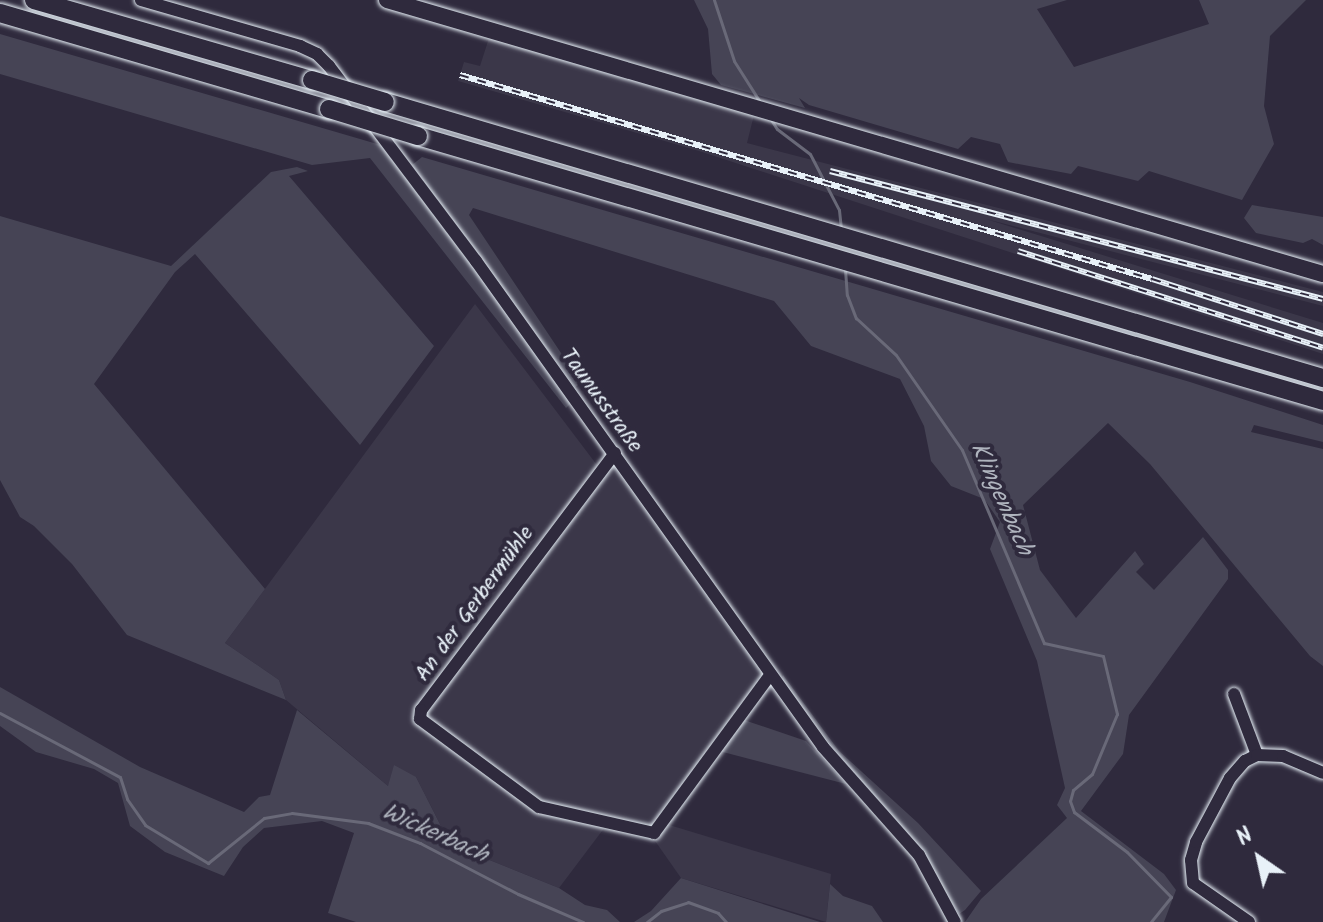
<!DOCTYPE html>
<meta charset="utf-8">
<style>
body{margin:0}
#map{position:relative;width:1323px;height:922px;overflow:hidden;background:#2f2a3d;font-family:Kalam,sans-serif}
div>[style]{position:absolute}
.built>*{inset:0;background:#3b3749}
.green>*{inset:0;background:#464455}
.stream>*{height:3px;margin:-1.5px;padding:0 1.5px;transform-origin:1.5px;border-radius:1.5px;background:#696978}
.roads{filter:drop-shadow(0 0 2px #e8f1f8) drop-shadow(0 0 2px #e8f1f8)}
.minor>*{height:12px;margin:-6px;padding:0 6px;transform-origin:6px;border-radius:6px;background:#2f2a3d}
.major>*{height:16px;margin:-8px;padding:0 8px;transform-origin:8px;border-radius:8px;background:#2f2a3d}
.highway>*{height:18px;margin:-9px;padding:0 9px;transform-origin:9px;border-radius:9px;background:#2f2a3d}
.rail>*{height:6px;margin-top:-3px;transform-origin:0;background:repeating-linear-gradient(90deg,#2f2a3d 0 9px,#e8f1f8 0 18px);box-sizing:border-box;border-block:2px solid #e8f1f8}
.bridges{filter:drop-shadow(0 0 2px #e8f1f8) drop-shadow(0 0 2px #e8f1f8)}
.highway-bridge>*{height:18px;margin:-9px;padding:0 9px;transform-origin:9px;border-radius:9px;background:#2f2a3d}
span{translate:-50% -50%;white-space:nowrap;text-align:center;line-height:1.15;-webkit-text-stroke:8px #2f2a3d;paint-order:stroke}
.street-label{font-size:22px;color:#e8f1f8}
.water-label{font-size:24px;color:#afb4be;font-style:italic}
.north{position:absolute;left:1219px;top:818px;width:80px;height:80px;-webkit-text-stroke:6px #2f2a3d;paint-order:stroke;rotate:326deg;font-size:22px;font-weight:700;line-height:32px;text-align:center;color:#e8f1f8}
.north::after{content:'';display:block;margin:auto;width:28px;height:36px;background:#e8f1f8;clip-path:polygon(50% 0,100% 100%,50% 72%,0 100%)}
</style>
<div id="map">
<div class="built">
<div style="clip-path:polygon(489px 38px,754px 115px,747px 143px,1323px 292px,1323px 306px,986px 219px,1323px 323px,1323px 354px,699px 151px,458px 81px,464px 62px,480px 66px)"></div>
<div style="clip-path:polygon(475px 304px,603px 473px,616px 463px,764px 674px,650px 828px,605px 827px,559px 888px,477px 855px,444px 832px,416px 777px,388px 786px,286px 700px,279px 680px,225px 643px)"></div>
<div style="clip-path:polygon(666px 824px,831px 874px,826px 922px,681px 878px,653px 838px)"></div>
</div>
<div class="green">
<div style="clip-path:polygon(694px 0,1067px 0,1037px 9px,1074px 67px,1209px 24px,1199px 0,1306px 0,1270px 36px,1264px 106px,1274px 144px,1242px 200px,1149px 171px,1138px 181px,1078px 166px,1071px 174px,1008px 162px,1000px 144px,971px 137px,958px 149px,809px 105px,799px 98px,805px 108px,721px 85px,712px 74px,708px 29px)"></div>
<div style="clip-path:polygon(0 34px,384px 146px,572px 402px,566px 408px,370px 158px,312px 165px,0 74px)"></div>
<div style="clip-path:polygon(422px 157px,1190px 382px,1323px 425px,1323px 442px,1254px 425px,1251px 432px,1323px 449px,1323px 666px,1310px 656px,1150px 464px,1108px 423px,1023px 505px,1040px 570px,1076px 618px,1135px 551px,1144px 564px,1136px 572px,1154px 590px,1203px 537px,1228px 570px,1228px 579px,1129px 715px,1123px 754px,1081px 811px,1164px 874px,1176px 890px,1164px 922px,965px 922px,981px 899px,1067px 818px,1057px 805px,1065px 788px,1037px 661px,990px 549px,1000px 522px,984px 499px,951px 486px,931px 461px,924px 426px,900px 379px,811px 346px,774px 301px,473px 208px,469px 215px,581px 383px,575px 387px,412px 165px)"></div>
<div style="clip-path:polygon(297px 167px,308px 171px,289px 176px,434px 346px,360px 445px,195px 254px,175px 272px,94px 384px,265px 589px,225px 643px,279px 680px,286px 700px,127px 635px,72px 564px,34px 526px,20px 517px,0 480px,0 216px,171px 266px,271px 172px)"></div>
<div style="clip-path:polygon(1252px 205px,1323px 217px,1323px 245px,1312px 239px,1303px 243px,1256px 233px,1244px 218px)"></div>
<div style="clip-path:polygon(783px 675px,839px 751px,918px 823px,981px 891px,965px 910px,959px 914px,917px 845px,835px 750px,782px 680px)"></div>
<div style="clip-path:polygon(0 687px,140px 767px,244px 812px,259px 797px,270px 795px,297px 710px,388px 786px,394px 765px,416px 777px,444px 832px,477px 855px,559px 888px,585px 905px,607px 910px,620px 922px,356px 922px,328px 913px,354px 833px,322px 821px,264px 828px,243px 847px,224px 876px,219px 874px,165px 852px,130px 826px,118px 783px,94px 769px,36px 752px,0 726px)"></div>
<div style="clip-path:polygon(741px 719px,806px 741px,846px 784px,719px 751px)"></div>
<div style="clip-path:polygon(681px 878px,760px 903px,820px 922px,634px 922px,651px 911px)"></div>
<div style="clip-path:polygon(830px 884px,843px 896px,872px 906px,883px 922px,826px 922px)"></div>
</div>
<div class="stream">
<div style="left:714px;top:0;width:64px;rotate:71.8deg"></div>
<div style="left:734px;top:61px;width:49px;rotate:57.6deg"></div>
<div style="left:770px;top:118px;width:13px;rotate:58deg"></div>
<div style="left:777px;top:129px;width:41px;rotate:37.1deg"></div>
<div style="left:810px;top:154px;width:63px;rotate:62.6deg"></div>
<div style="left:839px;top:210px;width:19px;rotate:84deg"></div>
<div style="left:845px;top:269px;width:26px;rotate:86deg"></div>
<div style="left:847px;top:295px;width:25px;rotate:69deg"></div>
<div style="left:856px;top:318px;width:54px;rotate:42.8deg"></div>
<div style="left:896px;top:355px;width:116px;rotate:55.2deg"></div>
<div style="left:962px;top:450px;width:210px;rotate:67deg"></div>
<div style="left:1044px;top:643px;width:60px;rotate:12.4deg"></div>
<div style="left:1103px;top:656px;width:60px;rotate:76.4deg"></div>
<div style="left:1117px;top:714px;width:65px;rotate:112.6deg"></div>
<div style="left:1092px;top:774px;width:25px;rotate:140deg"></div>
<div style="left:1073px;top:790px;width:11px;rotate:105deg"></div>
<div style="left:1070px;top:801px;width:12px;rotate:70deg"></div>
<div style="left:1074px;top:812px;width:66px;rotate:37deg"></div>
<div style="left:1127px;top:852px;width:63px;rotate:45.6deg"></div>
<div style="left:1171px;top:897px;width:32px;rotate:129deg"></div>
<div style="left:0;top:713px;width:136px;rotate:28.1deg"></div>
<div style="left:120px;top:777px;width:23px;rotate:72deg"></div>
<div style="left:127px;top:799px;width:32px;rotate:55deg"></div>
<div style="left:145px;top:825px;width:74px;rotate:31.1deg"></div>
<div style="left:208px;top:863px;width:72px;rotate:-38.8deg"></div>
<div style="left:264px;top:818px;width:28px;rotate:-10deg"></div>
<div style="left:292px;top:813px;width:77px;rotate:7.5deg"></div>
<div style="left:368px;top:823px;width:56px;rotate:21deg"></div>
<div style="left:420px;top:843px;width:110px;rotate:27.5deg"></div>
<div style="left:518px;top:894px;width:71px;rotate:23.3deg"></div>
<div style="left:647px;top:922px;width:18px;rotate:-38deg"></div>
<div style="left:661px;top:911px;width:28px;rotate:-18deg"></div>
<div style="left:688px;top:902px;width:32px;rotate:20deg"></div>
<div style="left:718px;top:913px;width:12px;rotate:48deg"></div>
</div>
<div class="roads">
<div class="minor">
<div style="left:141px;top:0;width:166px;rotate:16.1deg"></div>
<div style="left:300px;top:46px;width:19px;rotate:25deg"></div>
<div style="left:317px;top:54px;width:17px;rotate:45deg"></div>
<div style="left:329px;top:66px;width:244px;rotate:53deg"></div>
<div style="left:476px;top:261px;width:597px;rotate:54.47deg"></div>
<div style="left:823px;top:747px;width:144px;rotate:48.4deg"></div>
<div style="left:919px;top:855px;width:76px;rotate:61.8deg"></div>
<div style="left:615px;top:453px;width:322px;rotate:127deg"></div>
<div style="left:421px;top:710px;width:9px;rotate:96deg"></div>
<div style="left:420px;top:719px;width:148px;rotate:36.5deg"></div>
<div style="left:539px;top:807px;width:118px;rotate:12.7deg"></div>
<div style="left:654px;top:833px;width:196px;rotate:-53.7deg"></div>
<div style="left:1234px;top:694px;width:65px;rotate:69.3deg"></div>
<div style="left:1249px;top:922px;width:68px;rotate:-145.1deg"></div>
<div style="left:1193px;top:883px;width:23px;rotate:-95deg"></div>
<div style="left:1191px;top:860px;width:19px;rotate:-74deg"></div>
<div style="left:1196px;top:842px;width:72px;rotate:-62deg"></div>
<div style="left:1230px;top:778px;width:23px;rotate:-49deg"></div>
<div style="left:1245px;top:761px;width:13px;rotate:-27deg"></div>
<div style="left:1257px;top:755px;width:26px;rotate:2deg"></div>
<div style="left:1283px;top:756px;width:43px;rotate:23deg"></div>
</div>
<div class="major">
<div style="left:387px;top:0;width:975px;rotate:16.32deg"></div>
</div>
<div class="highway">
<div style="left:34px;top:0;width:289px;rotate:16.1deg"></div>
<div style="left:0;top:13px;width:343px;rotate:16.3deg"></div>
<div style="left:385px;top:102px;width:978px;rotate:16.4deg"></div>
<div style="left:418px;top:136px;width:943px;rotate:16.32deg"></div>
</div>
</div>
<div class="rail">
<div style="left:460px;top:75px;width:721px;rotate:16.43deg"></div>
<div style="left:1152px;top:279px;width:180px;rotate:17.8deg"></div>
<div style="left:830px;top:171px;width:509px;rotate:14.55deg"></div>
<div style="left:1018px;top:251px;width:320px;rotate:17.6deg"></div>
</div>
<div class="bridges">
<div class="highway-bridge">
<div style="left:312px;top:80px;width:76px;rotate:16.8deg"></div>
<div style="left:329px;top:109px;width:93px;rotate:16.9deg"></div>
</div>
</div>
<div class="street-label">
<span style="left:601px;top:401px;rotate:54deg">Taunusstraße</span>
<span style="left:475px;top:604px;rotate:-54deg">An der Gerbermühle</span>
</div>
<div class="water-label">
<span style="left:1001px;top:499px;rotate:66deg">Klingenbach</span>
<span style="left:435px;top:834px;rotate:24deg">Wickerbach</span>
</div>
<div class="north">N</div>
</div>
